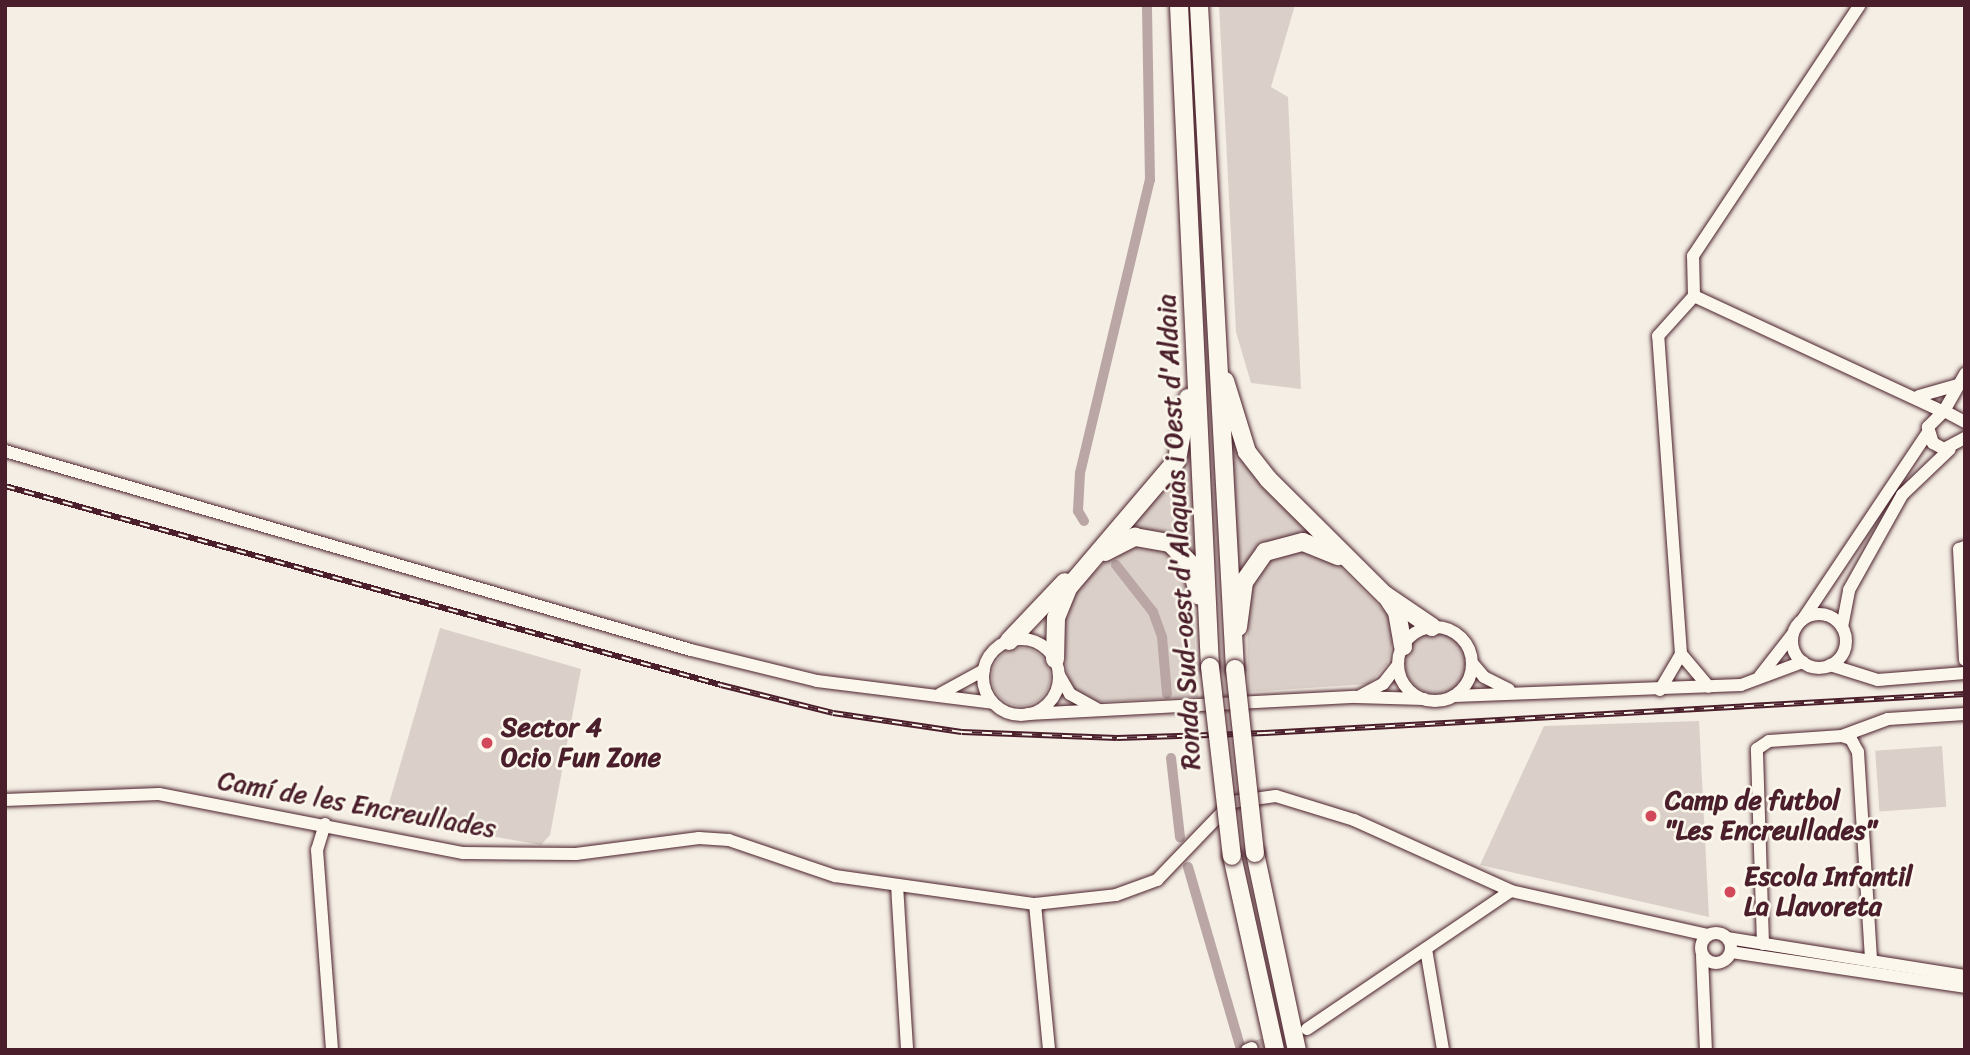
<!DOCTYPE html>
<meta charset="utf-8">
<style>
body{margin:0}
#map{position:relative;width:1970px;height:1055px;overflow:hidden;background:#f4eee4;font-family:Sriracha,sans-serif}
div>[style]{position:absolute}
.green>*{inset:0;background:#dbd0c9;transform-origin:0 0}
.round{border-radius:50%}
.canal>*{height:10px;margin:-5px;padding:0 5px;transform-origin:5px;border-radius:5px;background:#baa7a5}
.street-tunnel>*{height:12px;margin-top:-6px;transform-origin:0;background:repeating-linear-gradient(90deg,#d2c5bf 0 12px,transparent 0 18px)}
.roads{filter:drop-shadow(0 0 2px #4a1f2b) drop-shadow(0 0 2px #4a1f2b)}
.street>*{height:12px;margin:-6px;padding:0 6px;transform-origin:6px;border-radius:6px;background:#fbf7ec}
.street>.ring{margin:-6px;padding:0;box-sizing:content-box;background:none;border:12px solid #fbf7ec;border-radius:50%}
.secondary>*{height:18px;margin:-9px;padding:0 9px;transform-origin:9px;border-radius:9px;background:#fbf7ec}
.rail>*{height:6px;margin-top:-3px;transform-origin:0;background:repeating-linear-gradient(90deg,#fbf7ec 0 10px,#4a1f2b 0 20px);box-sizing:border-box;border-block:2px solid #4a1f2b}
.bridges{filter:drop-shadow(0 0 2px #4a1f2b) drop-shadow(0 0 2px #4a1f2b)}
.secondary-bridge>*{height:18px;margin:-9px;padding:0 9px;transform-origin:9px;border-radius:9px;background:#fbf7ec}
.dots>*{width:19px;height:19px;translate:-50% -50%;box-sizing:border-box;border:4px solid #fbf7ec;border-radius:50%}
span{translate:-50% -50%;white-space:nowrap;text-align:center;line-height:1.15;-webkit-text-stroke:5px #fbf7ec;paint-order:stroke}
.street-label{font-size:26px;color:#4a1f2b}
.poi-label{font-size:26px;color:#4a1f2b;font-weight:700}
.left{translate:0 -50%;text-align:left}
.frame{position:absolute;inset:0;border:7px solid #4a1f2b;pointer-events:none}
</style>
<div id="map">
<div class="green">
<div style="clip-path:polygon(1219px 5px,1295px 5px,1271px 87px,1288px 97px,1301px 389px,1251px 383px,1236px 332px)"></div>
<div style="clip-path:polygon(1229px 428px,1326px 541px,1297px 536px,1270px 542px,1249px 559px,1237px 585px)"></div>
<div style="clip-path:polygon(1190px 438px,1196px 561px,1121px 537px,1172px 477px)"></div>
<div style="clip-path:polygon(1150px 543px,1179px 558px,1192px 591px,1198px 697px,1095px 702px,1074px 691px,1068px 679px,1061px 623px,1075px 590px,1115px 553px)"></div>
<div style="clip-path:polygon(1291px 547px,1332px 559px,1390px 617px,1395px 632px,1387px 664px,1369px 684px,1248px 692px,1247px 595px,1258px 567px)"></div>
<div style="clip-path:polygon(440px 628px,581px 669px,550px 835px,541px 845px,385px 817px)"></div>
<div class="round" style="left:1405px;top:632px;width:62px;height:62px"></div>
<div class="round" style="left:992px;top:648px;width:58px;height:58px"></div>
<div style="clip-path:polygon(1699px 721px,1709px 917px,1480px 865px,1544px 726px)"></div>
<div style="left:1942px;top:746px;width:61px;height:67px;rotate:86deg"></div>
</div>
<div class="canal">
<div style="left:1084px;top:521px;width:12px;rotate:-121deg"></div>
<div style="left:1078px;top:511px;width:38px;rotate:-87deg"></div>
<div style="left:1080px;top:473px;width:301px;rotate:-76.6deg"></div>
<div style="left:1150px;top:180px;width:175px;rotate:-91deg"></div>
<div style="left:1116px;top:565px;width:60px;rotate:51.8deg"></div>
<div style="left:1153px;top:612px;width:27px;rotate:70deg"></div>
<div style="left:1162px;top:637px;width:57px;rotate:85deg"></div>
<div style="left:1171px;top:758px;width:80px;rotate:83.5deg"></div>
<div style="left:1188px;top:867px;width:191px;rotate:73.8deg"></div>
</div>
<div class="street-tunnel">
<div style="left:1252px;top:1048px;width:51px;rotate:-18.4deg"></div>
</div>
<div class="roads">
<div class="street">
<div style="left:1694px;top:296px;width:40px;rotate:-91.4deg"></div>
<div style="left:1693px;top:256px;width:301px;rotate:-56.4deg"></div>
<div style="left:1694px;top:296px;width:273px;rotate:24.9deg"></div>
<div style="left:1919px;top:396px;width:41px;rotate:-15.8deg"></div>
<div style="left:1944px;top:411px;width:43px;rotate:-60.4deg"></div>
<div style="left:1965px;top:422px;width:24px;rotate:-152deg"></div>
<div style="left:1944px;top:411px;width:23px;rotate:135deg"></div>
<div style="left:1928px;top:427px;width:17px;rotate:73deg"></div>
<div style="left:1933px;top:443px;width:13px;rotate:29deg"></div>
<div style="left:1944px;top:449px;width:24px;rotate:-28deg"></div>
<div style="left:5px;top:451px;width:714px;rotate:16.18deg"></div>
<div style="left:691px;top:650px;width:130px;rotate:13.8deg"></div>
<div style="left:817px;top:681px;width:177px;rotate:7.1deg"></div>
<div style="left:1965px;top:547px;width:6px;rotate:162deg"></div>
<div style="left:1959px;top:549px;width:111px;rotate:86.9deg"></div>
<div class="ring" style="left:1792px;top:614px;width:42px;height:42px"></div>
<div style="left:1803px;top:619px;width:225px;rotate:-56.2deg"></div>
<div style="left:1842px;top:627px;width:38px;rotate:-79deg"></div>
<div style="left:1849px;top:590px;width:109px;rotate:-60.8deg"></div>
<div style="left:1902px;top:495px;width:66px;rotate:-43.8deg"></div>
<div class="ring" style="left:1398px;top:627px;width:62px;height:62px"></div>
<div class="ring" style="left:983px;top:639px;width:64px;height:64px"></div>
<div style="left:1681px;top:654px;width:43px;rotate:49.7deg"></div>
<div style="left:1472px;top:663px;width:18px;rotate:49deg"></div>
<div style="left:1484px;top:677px;width:28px;rotate:27deg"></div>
<div style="left:1830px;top:665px;width:50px;rotate:17.4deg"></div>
<div style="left:1878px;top:680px;width:87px;rotate:-4.6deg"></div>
<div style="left:1059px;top:675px;width:22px;rotate:60deg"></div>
<div style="left:1070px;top:694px;width:33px;rotate:29deg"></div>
<div style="left:1760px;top:676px;width:52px;rotate:-52deg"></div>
<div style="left:1660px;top:690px;width:42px;rotate:-59.7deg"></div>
<div style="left:1681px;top:654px;width:319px;rotate:-94.1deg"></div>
<div style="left:1658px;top:336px;width:54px;rotate:-48deg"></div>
<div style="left:940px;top:694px;width:50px;rotate:-28.6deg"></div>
<div style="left:1360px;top:696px;width:26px;rotate:-28deg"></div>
<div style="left:1383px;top:684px;width:24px;rotate:-52deg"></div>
<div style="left:1454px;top:696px;width:287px;rotate:-2.2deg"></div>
<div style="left:1741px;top:685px;width:66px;rotate:-20.4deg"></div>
<div style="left:1028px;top:714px;width:328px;rotate:-3deg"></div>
<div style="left:1356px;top:697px;width:68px;rotate:1.7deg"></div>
<div style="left:1842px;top:736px;width:49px;rotate:-20.3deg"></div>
<div style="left:1888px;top:719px;width:77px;rotate:-3.7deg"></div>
<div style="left:5px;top:800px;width:154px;rotate:-2.2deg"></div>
<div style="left:159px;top:794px;width:310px;rotate:11deg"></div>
<div style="left:463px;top:853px;width:113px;rotate:0.5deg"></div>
<div style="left:576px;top:854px;width:124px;rotate:-7.4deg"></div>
<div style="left:699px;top:838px;width:30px;rotate:4deg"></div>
<div style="left:729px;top:840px;width:112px;rotate:18.8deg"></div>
<div style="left:835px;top:876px;width:202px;rotate:8deg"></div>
<div style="left:1035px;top:904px;width:81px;rotate:-6.3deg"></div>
<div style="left:1116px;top:895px;width:44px;rotate:-20.1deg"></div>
<div style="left:1157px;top:880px;width:108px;rotate:-46.1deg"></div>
<div style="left:1232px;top:802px;width:44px;rotate:-7.8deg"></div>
<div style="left:1276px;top:796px;width:82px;rotate:17.1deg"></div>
<div style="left:1354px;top:820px;width:172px;rotate:24.3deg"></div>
<div style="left:1511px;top:891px;width:202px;rotate:12.6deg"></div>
<div style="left:325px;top:824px;width:27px;rotate:107deg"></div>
<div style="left:317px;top:850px;width:201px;rotate:85.7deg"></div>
<div style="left:897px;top:885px;width:165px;rotate:86.5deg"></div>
<div style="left:1035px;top:904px;width:147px;rotate:84.5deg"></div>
<div class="ring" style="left:1701px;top:933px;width:18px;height:18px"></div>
<div style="left:1728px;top:938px;width:240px;rotate:9.1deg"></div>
<div style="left:1763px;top:944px;width:195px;rotate:-91.8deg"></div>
<div style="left:1757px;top:749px;width:14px;rotate:-34deg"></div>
<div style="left:1769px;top:741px;width:73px;rotate:-3.9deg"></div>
<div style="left:1842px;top:736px;width:9px;rotate:18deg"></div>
<div style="left:1851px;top:739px;width:15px;rotate:62deg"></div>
<div style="left:1858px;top:752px;width:209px;rotate:86.4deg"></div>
<div style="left:1426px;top:949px;width:102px;rotate:80.4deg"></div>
<div style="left:1731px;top:952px;width:237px;rotate:8.5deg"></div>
<div style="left:1702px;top:956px;width:94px;rotate:87.6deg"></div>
<div style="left:1307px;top:1029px;width:246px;rotate:-34.1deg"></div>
<div style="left:1247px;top:1050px;width:5px;rotate:-22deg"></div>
</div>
<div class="secondary">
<div style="left:1179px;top:5px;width:663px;rotate:87.32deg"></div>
<div style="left:1199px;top:5px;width:665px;rotate:86.9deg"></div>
<div style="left:1225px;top:381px;width:74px;rotate:72.8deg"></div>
<div style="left:1247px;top:452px;width:34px;rotate:52deg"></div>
<div style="left:1268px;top:479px;width:165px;rotate:44.8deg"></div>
<div style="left:1385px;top:595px;width:57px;rotate:34.2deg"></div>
<div style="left:1105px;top:552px;width:34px;rotate:-27deg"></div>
<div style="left:1135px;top:537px;width:36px;rotate:10deg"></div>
<div style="left:1170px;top:543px;width:29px;rotate:46deg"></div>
<div style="left:1190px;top:564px;width:33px;rotate:74deg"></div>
<div style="left:1387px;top:597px;width:18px;rotate:56deg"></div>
<div style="left:1397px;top:612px;width:35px;rotate:80deg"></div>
<div style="left:1238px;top:627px;width:45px;rotate:-82.4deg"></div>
<div style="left:1244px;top:582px;width:37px;rotate:-55deg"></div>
<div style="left:1265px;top:552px;width:39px;rotate:-15deg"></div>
<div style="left:1303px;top:542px;width:38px;rotate:22deg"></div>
<div style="left:1009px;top:641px;width:81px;rotate:-46.5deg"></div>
<div style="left:1055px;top:659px;width:41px;rotate:-88.6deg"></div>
<div style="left:1056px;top:618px;width:32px;rotate:-68deg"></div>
<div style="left:1068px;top:588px;width:168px;rotate:-49.6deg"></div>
<div style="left:1177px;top:460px;width:63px;rotate:-79.9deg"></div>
<div style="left:1255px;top:853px;width:201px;rotate:78deg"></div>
<div style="left:1232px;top:856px;width:199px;rotate:77.5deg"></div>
</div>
</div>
<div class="rail">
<div style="left:5px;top:486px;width:743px;rotate:15.53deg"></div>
<div style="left:721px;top:685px;width:115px;rotate:14deg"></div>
<div style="left:833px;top:713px;width:130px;rotate:8.4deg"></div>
<div style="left:962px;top:732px;width:155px;rotate:2.2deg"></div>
<div style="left:1117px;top:738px;width:148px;rotate:-1.9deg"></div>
<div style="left:1265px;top:733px;width:701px;rotate:-3.19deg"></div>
</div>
<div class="bridges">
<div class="secondary-bridge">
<div style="left:1210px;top:667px;width:190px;rotate:83.4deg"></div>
<div style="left:1235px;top:669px;width:185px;rotate:83.8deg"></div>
</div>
</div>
<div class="dots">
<div style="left:487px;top:743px;background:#d1495b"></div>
<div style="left:1651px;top:816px;background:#d1495b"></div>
<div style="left:1730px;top:892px;background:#d1495b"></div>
</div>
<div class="street-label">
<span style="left:1179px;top:532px;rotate:-93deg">Ronda Sud-oest d'Alaquàs i Oest d'Aldaia</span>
<span style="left:357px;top:805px;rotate:10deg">Camí de les Encreullades</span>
</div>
<div class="poi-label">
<span class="left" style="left:501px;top:743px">Sector 4<br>Ocio Fun Zone</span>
<span class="left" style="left:1665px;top:816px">Camp de futbol<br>"Les Encreullades"</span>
<span class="left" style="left:1744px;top:892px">Escola Infantil<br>La Llavoreta</span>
</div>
<div class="frame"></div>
</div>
